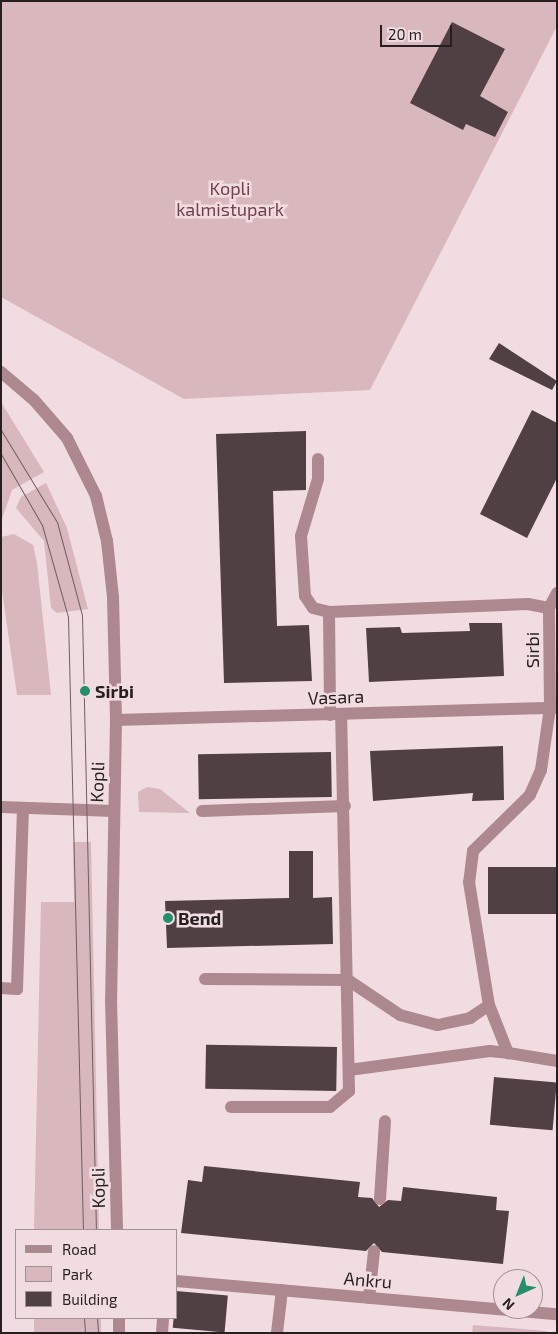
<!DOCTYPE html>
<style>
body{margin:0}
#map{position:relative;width:558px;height:1334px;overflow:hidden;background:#f1dde1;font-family:"Exo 2",sans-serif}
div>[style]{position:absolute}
.green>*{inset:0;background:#d8b7bd;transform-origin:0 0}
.building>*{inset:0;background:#504043;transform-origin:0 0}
.service>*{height:12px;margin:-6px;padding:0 6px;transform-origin:6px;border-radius:6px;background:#ad888f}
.minor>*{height:12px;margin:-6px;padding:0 6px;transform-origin:6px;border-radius:6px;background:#ad888f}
.tertiary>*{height:12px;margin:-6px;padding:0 6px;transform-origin:6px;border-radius:6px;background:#ad888f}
.tram>*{height:1px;margin:-0.5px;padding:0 0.5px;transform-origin:0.5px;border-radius:0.5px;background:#6c6063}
.dots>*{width:14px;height:14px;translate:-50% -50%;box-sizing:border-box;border:2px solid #f1dde1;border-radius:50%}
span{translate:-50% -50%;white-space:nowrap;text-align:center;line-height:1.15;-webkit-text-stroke:5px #f1dde1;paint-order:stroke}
.park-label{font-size:18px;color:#73404b}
.street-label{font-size:18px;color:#261e20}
.poi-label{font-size:18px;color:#261e20;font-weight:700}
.left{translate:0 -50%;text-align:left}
.frame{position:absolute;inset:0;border:2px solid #261e20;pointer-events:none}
.legend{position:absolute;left:15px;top:1229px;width:162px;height:90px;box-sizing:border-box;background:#f1dde1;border:1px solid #a09194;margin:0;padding:6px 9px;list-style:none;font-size:15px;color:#261e20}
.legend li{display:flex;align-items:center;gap:10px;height:25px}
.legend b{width:25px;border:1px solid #a09194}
.north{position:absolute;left:493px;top:1269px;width:50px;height:50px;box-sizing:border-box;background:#f1dde1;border:1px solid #a09194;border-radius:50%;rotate:224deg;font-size:14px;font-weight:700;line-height:20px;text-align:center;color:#261e20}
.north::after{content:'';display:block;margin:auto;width:18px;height:22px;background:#268e6b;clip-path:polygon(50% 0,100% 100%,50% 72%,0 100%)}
.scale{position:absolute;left:380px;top:25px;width:72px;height:22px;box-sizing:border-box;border:2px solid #261e20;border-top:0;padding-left:6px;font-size:15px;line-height:18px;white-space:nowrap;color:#261e20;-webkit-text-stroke:4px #f1dde1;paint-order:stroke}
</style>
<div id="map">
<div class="green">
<div style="clip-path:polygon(1px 1px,557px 1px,557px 26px,370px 390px,184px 399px,1px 297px)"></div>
<div style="clip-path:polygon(1px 402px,44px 472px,12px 490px,1px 522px)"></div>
<div style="clip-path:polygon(46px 483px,67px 528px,88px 609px,57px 613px,51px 608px,44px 541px,16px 508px,21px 497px)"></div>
<div style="clip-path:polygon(14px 534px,33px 545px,37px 563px,51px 695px,17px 695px,1px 584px,1px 537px)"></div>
<div style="clip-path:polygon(147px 787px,160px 789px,190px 813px,139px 812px,138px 792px)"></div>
<div style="clip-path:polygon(73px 842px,91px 842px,99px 1230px,34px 1230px,41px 902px,74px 902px)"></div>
<div style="left:34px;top:1318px;width:67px;height:15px"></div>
<div style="clip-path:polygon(473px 1325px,547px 1331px,547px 1333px,472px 1333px)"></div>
</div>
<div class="building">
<div style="clip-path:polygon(452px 22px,505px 49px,480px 96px,508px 112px,495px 137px,466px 124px,463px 130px,410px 103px)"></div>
<div style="clip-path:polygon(499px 343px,557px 381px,552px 390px,489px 359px)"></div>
<div style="clip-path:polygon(532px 410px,557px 423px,557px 478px,527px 538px,480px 514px)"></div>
<div style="clip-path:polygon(306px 431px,306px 490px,273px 491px,277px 626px,309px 625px,312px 681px,224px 683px,216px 434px)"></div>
<div style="clip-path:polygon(469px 623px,502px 623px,504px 676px,369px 682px,366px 628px,400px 627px,402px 633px,470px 631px)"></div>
<div style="clip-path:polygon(503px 746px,504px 800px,472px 801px,473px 793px,373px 801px,370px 751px)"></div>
<div style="left:331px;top:752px;width:45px;height:133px;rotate:89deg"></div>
<div style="clip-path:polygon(289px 851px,313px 851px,313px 898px,332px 897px,333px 944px,167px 948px,165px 901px,289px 898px)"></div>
<div style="left:557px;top:867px;width:47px;height:69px;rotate:90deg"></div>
<div style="left:337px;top:1047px;width:44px;height:131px;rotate:91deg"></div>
<div style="left:494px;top:1077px;width:63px;height:48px;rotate:5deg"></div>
<div style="clip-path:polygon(204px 1166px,360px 1182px,358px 1197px,372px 1198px,379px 1207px,388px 1200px,401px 1201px,403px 1187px,497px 1197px,496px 1210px,509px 1211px,503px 1264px,382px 1252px,374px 1243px,366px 1251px,181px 1233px,188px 1180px,202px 1182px)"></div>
<div style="left:176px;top:1291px;width:52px;height:37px;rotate:5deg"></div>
</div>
<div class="service">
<div style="left:318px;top:459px;width:20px;rotate:90deg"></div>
<div style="left:318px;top:479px;width:59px;rotate:106.6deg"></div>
<div style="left:301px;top:536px;width:60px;rotate:86.2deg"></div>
<div style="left:305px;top:596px;width:14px;rotate:56deg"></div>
<div style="left:313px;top:608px;width:16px;rotate:14deg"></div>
<div style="left:329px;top:612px;width:103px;rotate:89.4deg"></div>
<div style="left:329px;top:612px;width:199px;rotate:-2.3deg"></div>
<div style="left:528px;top:604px;width:21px;rotate:11deg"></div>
<div style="left:550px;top:708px;width:63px;rotate:98.3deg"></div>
<div style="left:541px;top:770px;width:27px;rotate:114deg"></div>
<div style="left:530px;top:795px;width:80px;rotate:135.5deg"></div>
<div style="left:473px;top:851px;width:31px;rotate:97deg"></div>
<div style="left:469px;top:882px;width:125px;rotate:80.8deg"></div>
<div style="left:489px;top:1005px;width:52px;rotate:68.4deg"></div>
<div style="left:508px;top:1053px;width:50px;rotate:9.3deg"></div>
<div style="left:202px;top:811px;width:143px;rotate:-2deg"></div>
<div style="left:205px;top:979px;width:143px;rotate:0.4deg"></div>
<div style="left:348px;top:980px;width:63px;rotate:33.9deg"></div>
<div style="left:400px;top:1015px;width:39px;rotate:15deg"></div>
<div style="left:438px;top:1025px;width:33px;rotate:-12deg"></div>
<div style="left:470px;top:1018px;width:23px;rotate:-34deg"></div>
<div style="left:1px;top:988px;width:16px;rotate:4deg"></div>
<div style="left:17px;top:989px;width:181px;rotate:-88.1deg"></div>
<div style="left:349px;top:1070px;width:142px;rotate:-7.7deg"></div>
<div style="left:490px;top:1051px;width:18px;rotate:6deg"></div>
<div style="left:231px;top:1107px;width:99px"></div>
<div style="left:330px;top:1107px;width:25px;rotate:-40deg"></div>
<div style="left:349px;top:1091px;width:377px;rotate:-91.2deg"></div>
<div style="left:380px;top:1199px;width:78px;rotate:-86.3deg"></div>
<div style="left:369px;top:1298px;width:47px;rotate:-83.9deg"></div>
<div style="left:162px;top:1333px;width:15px;rotate:-86deg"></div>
<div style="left:277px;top:1333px;width:43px;rotate:-83.4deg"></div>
</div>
<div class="minor">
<div style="left:550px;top:708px;width:100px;rotate:-90.6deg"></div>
<div style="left:549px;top:608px;width:17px;rotate:-62deg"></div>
<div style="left:116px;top:720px;width:441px;rotate:-1.6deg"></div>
<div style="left:1px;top:807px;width:113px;rotate:2deg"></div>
<div style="left:176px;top:1281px;width:382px;rotate:5deg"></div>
</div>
<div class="tertiary">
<div style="left:1px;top:372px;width:43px;rotate:40.3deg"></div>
<div style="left:34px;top:400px;width:50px;rotate:49deg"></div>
<div style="left:67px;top:438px;width:65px;rotate:63.4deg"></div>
<div style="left:96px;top:496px;width:46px;rotate:76.3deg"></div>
<div style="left:107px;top:541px;width:56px;rotate:83.9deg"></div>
<div style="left:113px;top:597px;width:123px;rotate:88.6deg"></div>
<div style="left:116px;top:720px;width:280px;rotate:91deg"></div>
<div style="left:111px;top:1000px;width:230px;rotate:88.5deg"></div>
<div style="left:119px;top:1318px;width:15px;rotate:90deg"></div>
</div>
<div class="tram">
<div style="left:1px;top:430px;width:108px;rotate:58.7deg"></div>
<div style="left:57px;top:522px;width:96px;rotate:75deg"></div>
<div style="left:82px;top:615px;width:615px;rotate:88.7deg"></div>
<div style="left:1px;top:454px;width:82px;rotate:60deg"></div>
<div style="left:42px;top:525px;width:96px;rotate:74.2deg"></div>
<div style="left:68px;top:617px;width:613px;rotate:88.6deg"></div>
<div style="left:84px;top:1318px;width:15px;rotate:86deg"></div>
<div style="left:97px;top:1318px;width:15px;rotate:86deg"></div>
</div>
<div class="dots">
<div style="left:85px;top:691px;background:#268e6b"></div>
<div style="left:168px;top:918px;background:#268e6b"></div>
</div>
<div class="park-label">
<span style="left:230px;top:199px">Kopli<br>kalmistupark</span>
</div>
<div class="street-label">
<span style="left:532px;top:650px;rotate:-90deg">Sirbi</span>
<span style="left:336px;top:697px;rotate:-2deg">Vasara</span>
<span style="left:97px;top:782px;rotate:-88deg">Kopli</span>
<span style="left:98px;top:1188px;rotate:-91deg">Kopli</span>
<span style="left:368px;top:1280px;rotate:5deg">Ankru</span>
</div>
<div class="poi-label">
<span class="left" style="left:95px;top:691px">Sirbi</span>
<span class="left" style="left:178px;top:918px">Bend</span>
</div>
<div class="frame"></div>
<ul class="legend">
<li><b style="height:6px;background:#ad888f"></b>Road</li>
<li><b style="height:14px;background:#d8b7bd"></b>Park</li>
<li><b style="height:14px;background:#504043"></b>Building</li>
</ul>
<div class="north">N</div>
<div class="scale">20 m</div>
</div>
